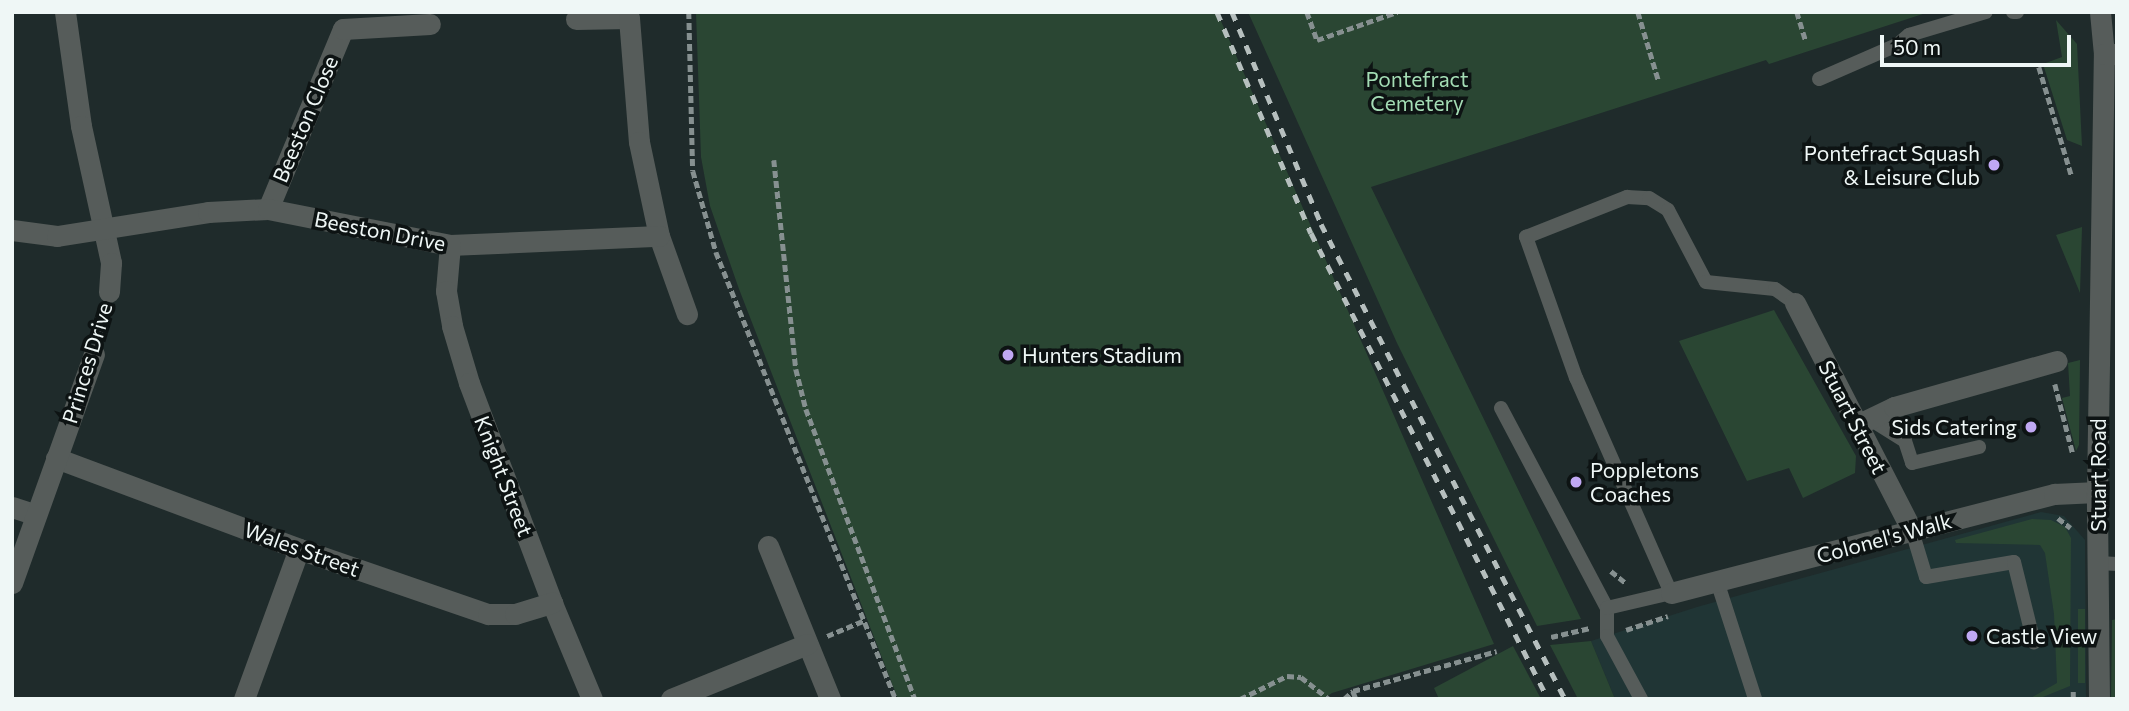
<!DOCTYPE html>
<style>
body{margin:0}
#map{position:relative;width:2129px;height:711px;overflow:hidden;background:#1f2b2b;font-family:Commissioner,sans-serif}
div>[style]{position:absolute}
.built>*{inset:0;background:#203535}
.green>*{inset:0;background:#2a4633;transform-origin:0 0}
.path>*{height:4.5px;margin-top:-2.25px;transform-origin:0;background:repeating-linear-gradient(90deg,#869090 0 7px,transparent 0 10.5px)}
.service>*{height:14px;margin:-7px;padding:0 7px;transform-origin:7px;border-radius:7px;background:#565c5a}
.minor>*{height:21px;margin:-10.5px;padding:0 10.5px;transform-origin:10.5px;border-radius:10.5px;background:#565c5a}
.tertiary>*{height:21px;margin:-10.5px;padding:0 10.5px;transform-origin:10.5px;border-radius:10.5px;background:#565c5a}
.rail>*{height:5px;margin-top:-2.5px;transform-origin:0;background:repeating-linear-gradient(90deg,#b6bfbe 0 9px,transparent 0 18px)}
.dots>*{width:19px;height:19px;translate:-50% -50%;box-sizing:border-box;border:4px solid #0d1313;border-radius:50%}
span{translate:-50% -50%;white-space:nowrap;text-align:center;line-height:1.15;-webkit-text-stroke:7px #0d1313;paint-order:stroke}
.park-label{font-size:21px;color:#a4ddb5}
.street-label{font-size:21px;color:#eff7f6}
.poi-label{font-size:21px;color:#eff7f6}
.right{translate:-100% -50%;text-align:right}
.left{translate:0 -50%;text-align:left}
.frame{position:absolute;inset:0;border:14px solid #eff7f6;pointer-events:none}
.scale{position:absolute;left:1880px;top:35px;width:191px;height:32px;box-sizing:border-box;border:4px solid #eff7f6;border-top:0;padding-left:9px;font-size:21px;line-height:24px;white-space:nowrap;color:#eff7f6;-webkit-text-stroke:5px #0d1313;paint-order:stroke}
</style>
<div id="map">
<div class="built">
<div style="clip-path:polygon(2041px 512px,2064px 516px,2085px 540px,2086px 699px,1615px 699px,1591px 641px,1697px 607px)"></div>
</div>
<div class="green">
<div style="clip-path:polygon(696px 12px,1217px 12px,1494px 644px,1332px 693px,1323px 699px,898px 699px,739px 289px,710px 206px,701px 157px)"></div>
<div style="clip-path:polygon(1248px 12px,1929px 12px,1769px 64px,1766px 60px,1371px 187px,1581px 619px,1537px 626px,1397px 343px)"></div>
<div style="clip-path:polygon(2056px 20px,2077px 44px,2082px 146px,2067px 140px,2043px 64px,2062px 57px)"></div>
<div style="clip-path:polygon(2082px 227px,2080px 293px,2056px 235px)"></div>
<div style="clip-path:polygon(1774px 310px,1856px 456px,1855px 473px,1803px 498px,1789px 468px,1747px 481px,1679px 341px)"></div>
<div style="clip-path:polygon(2080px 360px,2079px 445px,2076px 451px,2062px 398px,2070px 396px,2068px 363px)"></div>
<div style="clip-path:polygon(2032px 519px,2051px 520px,2065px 527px,2071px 538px,2070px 686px,2038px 699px,2029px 699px,2057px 683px,2054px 614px,2045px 553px,2040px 545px,1956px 543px,1955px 540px)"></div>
<div style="left:2078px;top:609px;width:7px;height:74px"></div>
<div style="clip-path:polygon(2117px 619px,2117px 699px,2111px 699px,2112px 620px)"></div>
<div style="clip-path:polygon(1591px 641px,1615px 699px,1578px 699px,1550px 645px)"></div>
<div style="clip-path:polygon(1513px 646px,1541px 699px,1439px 699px,1434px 688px)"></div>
</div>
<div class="path">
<div style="left:689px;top:12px;width:159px;rotate:88.6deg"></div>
<div style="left:693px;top:171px;width:84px;rotate:74.1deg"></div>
<div style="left:716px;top:252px;width:482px;rotate:68.1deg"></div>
<div style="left:1307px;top:12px;width:30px;rotate:70deg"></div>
<div style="left:1317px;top:40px;width:85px;rotate:-19.3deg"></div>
<div style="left:1638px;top:12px;width:73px;rotate:73.3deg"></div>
<div style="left:1797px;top:12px;width:31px;rotate:73deg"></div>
<div style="left:2039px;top:67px;width:115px;rotate:73.3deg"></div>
<div style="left:774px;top:160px;width:210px;rotate:84deg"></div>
<div style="left:796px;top:369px;width:41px;rotate:76deg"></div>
<div style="left:806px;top:409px;width:310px;rotate:69.4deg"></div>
<div style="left:100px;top:333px;width:19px;rotate:-78deg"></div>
<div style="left:2055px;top:384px;width:72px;rotate:75.6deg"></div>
<div style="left:2058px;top:518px;width:16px;rotate:38deg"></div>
<div style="left:1611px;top:571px;width:19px;rotate:39deg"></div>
<div style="left:1626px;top:630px;width:44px;rotate:-18.4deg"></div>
<div style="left:827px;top:636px;width:41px;rotate:-22.8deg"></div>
<div style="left:1551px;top:637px;width:40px;rotate:-13deg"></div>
<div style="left:1353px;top:691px;width:9px;rotate:69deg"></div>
<div style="left:1240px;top:699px;width:52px;rotate:-26.1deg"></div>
<div style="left:1287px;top:676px;width:14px;rotate:4deg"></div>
<div style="left:1301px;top:677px;width:36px;rotate:38deg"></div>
<div style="left:1344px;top:699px;width:12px;rotate:-42deg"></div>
<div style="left:1353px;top:691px;width:149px;rotate:-15.5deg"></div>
<div style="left:2073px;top:699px;width:10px;rotate:-90deg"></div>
</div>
<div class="service">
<div style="left:2013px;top:12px;width:4px"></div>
<div style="left:1819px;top:79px;width:85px;rotate:-23.6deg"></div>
<div style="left:1897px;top:45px;width:16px;rotate:-40deg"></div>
<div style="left:1909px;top:35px;width:80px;rotate:-16.6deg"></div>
<div style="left:1501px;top:408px;width:226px;rotate:62.1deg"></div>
<div style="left:1607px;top:608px;width:28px;rotate:90deg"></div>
<div style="left:1607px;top:636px;width:72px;rotate:61.6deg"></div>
<div style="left:1870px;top:419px;width:41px;rotate:32.2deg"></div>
<div style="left:1905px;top:441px;width:23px;rotate:72deg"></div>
<div style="left:1912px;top:463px;width:69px;rotate:-13.4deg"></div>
<div style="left:1912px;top:531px;width:48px;rotate:73.1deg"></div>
<div style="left:1926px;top:577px;width:89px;rotate:-9.7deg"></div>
<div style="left:2014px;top:562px;width:83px;rotate:76.1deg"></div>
<div style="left:2098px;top:563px;width:19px;rotate:3deg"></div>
<div style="left:1717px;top:581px;width:124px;rotate:72.1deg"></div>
<div style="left:1607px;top:608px;width:66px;rotate:-13.2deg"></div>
<div style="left:1671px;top:593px;width:235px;rotate:-113.8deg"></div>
<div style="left:1576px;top:378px;width:150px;rotate:-109.5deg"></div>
<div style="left:1526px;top:237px;width:109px;rotate:-21.6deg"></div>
<div style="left:1627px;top:197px;width:22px;rotate:3deg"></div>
<div style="left:1649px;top:198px;width:22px;rotate:32deg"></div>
<div style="left:1668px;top:210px;width:81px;rotate:62.2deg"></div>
<div style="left:1706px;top:282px;width:69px;rotate:5.8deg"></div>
<div style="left:1775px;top:289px;width:24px;rotate:35deg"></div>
</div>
<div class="minor">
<div style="left:65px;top:12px;width:115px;rotate:82deg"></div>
<div style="left:81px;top:126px;width:140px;rotate:77.6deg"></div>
<div style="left:111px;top:263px;width:29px;rotate:94deg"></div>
<div style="left:2100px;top:12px;width:42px;rotate:84.6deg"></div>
<div style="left:576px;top:19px;width:53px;rotate:-1.1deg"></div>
<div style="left:629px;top:18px;width:124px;rotate:85.4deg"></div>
<div style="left:639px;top:142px;width:96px;rotate:78deg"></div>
<div style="left:659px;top:236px;width:83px;rotate:70.3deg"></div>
<div style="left:268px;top:209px;width:195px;rotate:-67.4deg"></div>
<div style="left:343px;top:29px;width:87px;rotate:-3.3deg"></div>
<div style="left:12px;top:230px;width:45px;rotate:7.6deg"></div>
<div style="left:57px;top:236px;width:153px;rotate:-9deg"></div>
<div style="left:208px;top:212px;width:60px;rotate:-2.9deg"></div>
<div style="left:268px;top:209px;width:186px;rotate:11.2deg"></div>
<div style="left:450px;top:245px;width:209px;rotate:-2.5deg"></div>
<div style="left:450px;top:245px;width:46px;rotate:95deg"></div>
<div style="left:446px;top:291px;width:36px;rotate:80deg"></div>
<div style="left:452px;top:326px;width:59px;rotate:73.4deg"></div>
<div style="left:469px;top:383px;width:235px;rotate:69.3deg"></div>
<div style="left:552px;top:603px;width:104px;rotate:67.4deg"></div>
<div style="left:1795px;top:303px;width:256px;rotate:62.8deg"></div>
<div style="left:1857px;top:425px;width:41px;rotate:-25.9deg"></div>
<div style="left:1894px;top:407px;width:169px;rotate:-15.8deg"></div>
<div style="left:56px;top:458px;width:259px;rotate:20.5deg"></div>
<div style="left:299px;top:549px;width:200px;rotate:19deg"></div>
<div style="left:488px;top:614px;width:27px"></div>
<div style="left:515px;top:614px;width:39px;rotate:-17deg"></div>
<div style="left:12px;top:507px;width:25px;rotate:18deg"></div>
<div style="left:768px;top:546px;width:165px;rotate:67.9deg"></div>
<div style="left:12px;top:583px;width:243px;rotate:-70.3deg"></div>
<div style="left:1671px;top:593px;width:396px;rotate:-14.5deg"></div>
<div style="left:2054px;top:494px;width:43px;rotate:-2.7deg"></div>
<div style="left:244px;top:699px;width:160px;rotate:-69.9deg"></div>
<div style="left:671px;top:699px;width:147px;rotate:-22deg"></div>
</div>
<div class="tertiary">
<div style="left:2099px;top:699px;width:207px;rotate:-90.6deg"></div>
<div style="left:2097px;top:492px;width:438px;rotate:-89.1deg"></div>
<div style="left:2104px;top:54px;width:13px"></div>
</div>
<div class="rail">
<div style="left:1217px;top:12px;width:240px;rotate:67deg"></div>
<div style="left:1311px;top:233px;width:523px;rotate:63.04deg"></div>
<div style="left:1232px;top:12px;width:230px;rotate:67.2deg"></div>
<div style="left:1321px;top:224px;width:534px;rotate:62.81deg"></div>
</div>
<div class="dots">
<div style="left:1994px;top:165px;background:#c0a8f3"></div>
<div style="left:1008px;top:355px;background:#c0a8f3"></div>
<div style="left:2031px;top:427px;background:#c0a8f3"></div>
<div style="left:1576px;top:482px;background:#c0a8f3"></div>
<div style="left:1972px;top:636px;background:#c0a8f3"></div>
</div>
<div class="park-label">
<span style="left:1417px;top:91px">Pontefract<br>Cemetery</span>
</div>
<div class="street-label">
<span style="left:305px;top:119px;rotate:-67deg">Beeston Close</span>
<span style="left:380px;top:231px;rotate:11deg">Beeston Drive</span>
<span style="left:87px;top:363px;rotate:-73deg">Princes Drive</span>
<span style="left:1853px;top:417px;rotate:63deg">Stuart Street</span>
<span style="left:2098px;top:475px;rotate:-90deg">Stuart Road</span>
<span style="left:504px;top:476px;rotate:69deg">Knight Street</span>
<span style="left:1884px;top:538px;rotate:-15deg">Colonel's Walk</span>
<span style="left:302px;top:549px;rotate:20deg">Wales Street</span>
</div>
<div class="poi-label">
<span class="right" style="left:1980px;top:165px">Pontefract Squash<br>&amp; Leisure Club</span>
<span class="left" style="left:1022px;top:355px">Hunters Stadium</span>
<span class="right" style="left:2017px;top:427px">Sids Catering</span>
<span class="left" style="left:1590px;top:482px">Poppletons<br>Coaches</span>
<span class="left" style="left:1986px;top:636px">Castle View</span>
</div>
<div class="frame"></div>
<div class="scale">50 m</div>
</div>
